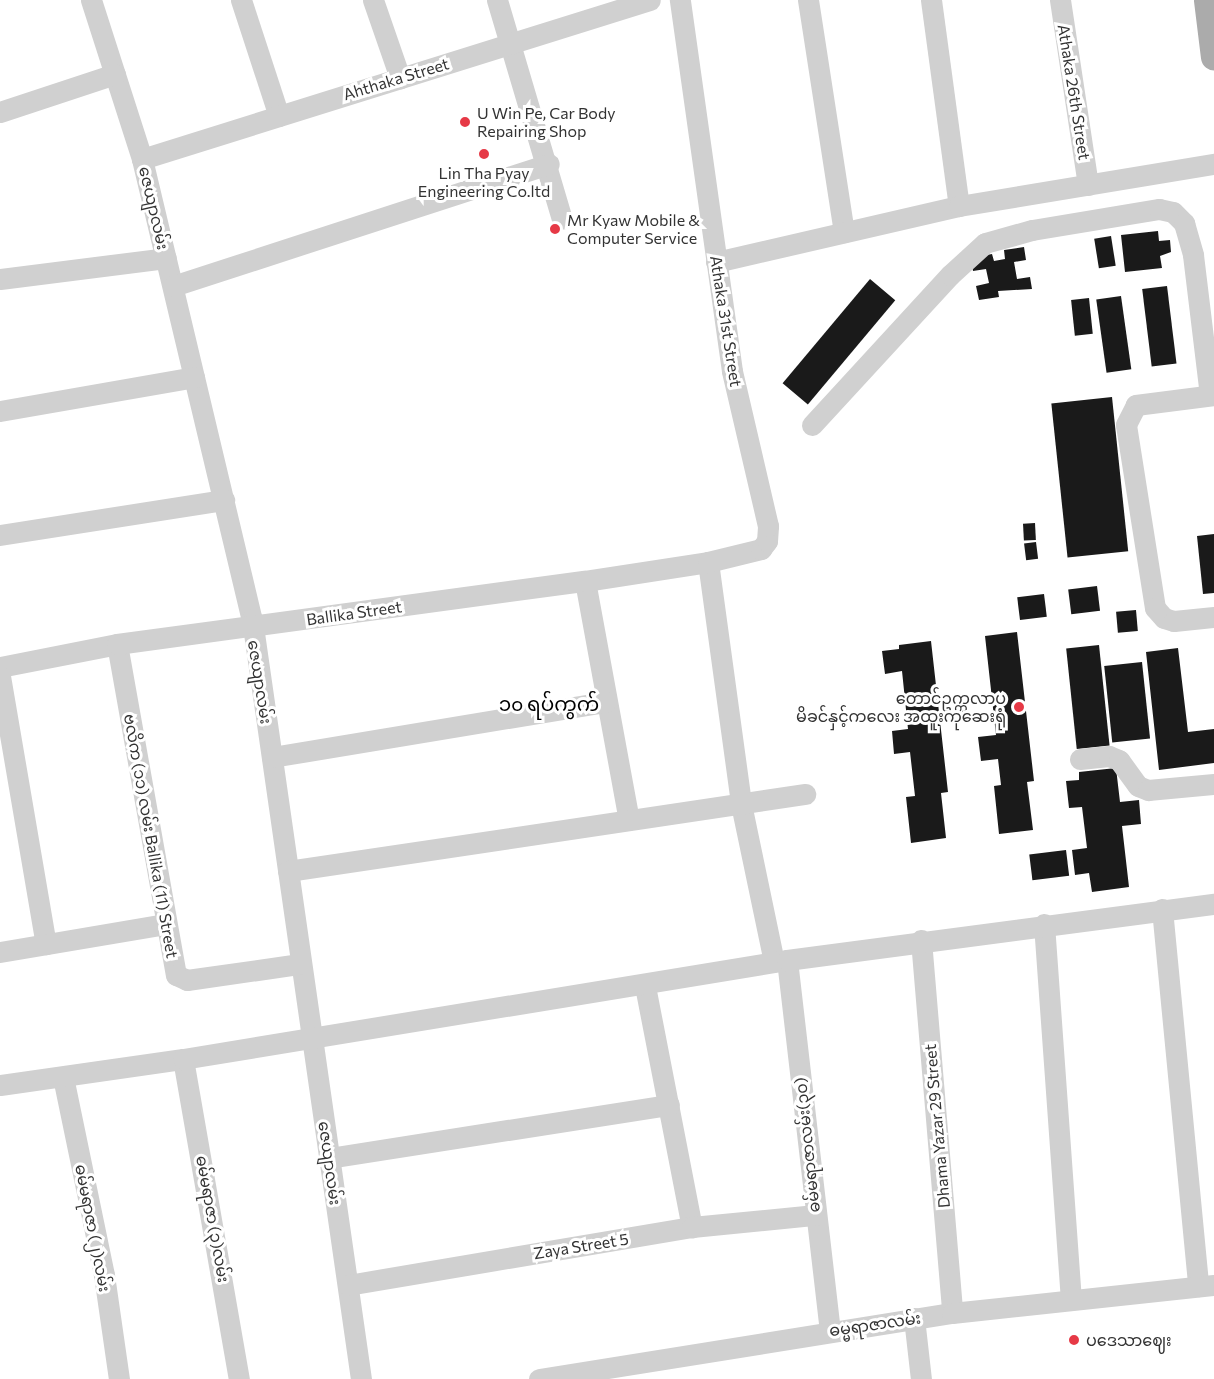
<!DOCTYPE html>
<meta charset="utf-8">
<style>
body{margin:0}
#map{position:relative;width:1214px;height:1379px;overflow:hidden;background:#fff;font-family:Commissioner,"Noto Sans Myanmar",sans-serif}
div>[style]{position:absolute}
.building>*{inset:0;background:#1a1a1a;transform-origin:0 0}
.minor>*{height:21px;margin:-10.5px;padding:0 10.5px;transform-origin:10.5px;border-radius:10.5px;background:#d0d0d0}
.major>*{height:27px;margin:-13.5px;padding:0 13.5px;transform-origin:13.5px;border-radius:13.5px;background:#ababab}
.dots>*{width:16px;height:16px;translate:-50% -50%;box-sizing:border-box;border:3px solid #fff;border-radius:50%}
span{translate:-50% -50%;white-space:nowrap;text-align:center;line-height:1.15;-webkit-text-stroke:6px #fff;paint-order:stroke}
.street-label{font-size:16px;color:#333}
.poi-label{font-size:16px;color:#333}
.left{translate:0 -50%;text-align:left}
.right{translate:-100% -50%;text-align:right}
.quarter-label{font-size:20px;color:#000}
</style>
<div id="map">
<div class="building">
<div style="clip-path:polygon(1158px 231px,1159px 241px,1170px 240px,1171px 252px,1160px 256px,1162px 268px,1125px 272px,1121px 235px)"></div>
<div style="left:1111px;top:236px;width:30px;height:17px;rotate:81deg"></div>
<div style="clip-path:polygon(1024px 247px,1026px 260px,1014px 262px,1017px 279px,1030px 277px,1032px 289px,998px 291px,999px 297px,979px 300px,976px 286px,989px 283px,986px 269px,973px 271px,971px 258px,992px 254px,994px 261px,1005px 259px,1004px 250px)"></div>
<div style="left:870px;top:279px;width:33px;height:136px;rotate:40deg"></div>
<div style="left:1167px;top:286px;width:78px;height:25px;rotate:83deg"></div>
<div style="left:1121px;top:296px;width:74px;height:25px;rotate:82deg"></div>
<div style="left:1089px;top:298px;width:36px;height:18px;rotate:84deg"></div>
<div style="left:1112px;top:397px;width:155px;height:61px;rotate:84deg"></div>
<div style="left:1035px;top:523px;width:17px;height:12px;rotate:87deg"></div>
<div style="clip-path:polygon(1214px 534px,1214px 593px,1203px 594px,1197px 536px)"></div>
<div style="left:1036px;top:542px;width:17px;height:12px;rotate:83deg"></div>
<div style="left:1097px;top:586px;width:25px;height:29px;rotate:83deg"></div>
<div style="left:1044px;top:594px;width:23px;height:27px;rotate:83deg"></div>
<div style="left:1136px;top:610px;width:21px;height:20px;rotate:85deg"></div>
<div style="clip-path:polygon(1017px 632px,1034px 781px,1027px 782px,1033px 830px,999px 834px,994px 786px,1001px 785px,998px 759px,981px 761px,978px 737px,996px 735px,985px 636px)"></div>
<div style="clip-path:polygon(931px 641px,948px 792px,941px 793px,946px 838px,911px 843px,906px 797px,915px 796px,910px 752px,894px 754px,892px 731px,908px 729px,902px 671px,885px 674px,882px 651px,899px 649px,899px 645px)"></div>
<div style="left:1099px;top:645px;width:101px;height:33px;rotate:84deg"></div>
<div style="clip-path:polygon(1178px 648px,1188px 732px,1214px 729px,1214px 763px,1159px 770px,1146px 652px)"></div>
<div style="left:1142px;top:662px;width:77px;height:38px;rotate:84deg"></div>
<div style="clip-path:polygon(1116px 768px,1120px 802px,1139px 800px,1141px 824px,1122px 826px,1129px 887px,1092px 892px,1089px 873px,1075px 875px,1072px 850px,1087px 848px,1082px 807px,1069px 808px,1066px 781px,1079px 780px,1079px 772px)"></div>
<div style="left:1066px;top:850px;width:26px;height:37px;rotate:83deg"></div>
</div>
<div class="minor">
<div style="left:91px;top:0;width:167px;rotate:72.2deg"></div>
<div style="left:142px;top:159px;width:473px;rotate:76.6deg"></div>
<div style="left:252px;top:619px;width:768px;rotate:81.84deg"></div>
<div style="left:241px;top:0;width:122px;rotate:71.9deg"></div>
<div style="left:373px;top:0;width:83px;rotate:70.9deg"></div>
<div style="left:497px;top:0;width:228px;rotate:73.5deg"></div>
<div style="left:808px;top:0;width:235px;rotate:81.2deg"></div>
<div style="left:931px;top:0;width:208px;rotate:82.3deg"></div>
<div style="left:1060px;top:0;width:187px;rotate:81.4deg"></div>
<div style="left:0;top:112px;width:121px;rotate:-18.3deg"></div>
<div style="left:142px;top:159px;width:532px;rotate:-17.38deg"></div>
<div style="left:716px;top:262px;width:249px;rotate:-13deg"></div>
<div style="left:959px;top:206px;width:258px;rotate:-9.4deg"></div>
<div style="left:0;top:279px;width:167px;rotate:-7.2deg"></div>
<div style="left:173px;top:286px;width:395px;rotate:-18deg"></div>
<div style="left:1214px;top:395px;width:79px;rotate:172.7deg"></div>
<div style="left:1136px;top:405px;width:22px;rotate:117deg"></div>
<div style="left:1126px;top:425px;width:185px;rotate:81deg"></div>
<div style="left:1155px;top:608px;width:13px;rotate:48deg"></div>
<div style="left:1164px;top:618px;width:10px;rotate:17deg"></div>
<div style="left:1174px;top:621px;width:40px;rotate:-5.7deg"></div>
<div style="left:0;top:411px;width:197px;rotate:-9.9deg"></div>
<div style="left:812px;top:425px;width:204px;rotate:-47.4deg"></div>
<div style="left:950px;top:275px;width:47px;rotate:-42.4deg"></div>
<div style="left:985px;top:243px;width:49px;rotate:-15.5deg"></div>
<div style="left:1032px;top:230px;width:129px;rotate:-9.4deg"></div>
<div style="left:1159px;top:209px;width:14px;rotate:12deg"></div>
<div style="left:1173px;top:212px;width:16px;rotate:45deg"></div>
<div style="left:1184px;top:223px;width:33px;rotate:74deg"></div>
<div style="left:1193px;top:255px;width:141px;rotate:83.1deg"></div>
<div style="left:0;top:535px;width:227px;rotate:-8.9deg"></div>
<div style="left:708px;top:562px;width:244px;rotate:82.2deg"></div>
<div style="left:741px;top:804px;width:161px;rotate:78.2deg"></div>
<div style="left:585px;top:581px;width:243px;rotate:79.6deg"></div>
<div style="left:117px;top:644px;width:336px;rotate:79.9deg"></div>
<div style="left:176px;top:975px;width:12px;rotate:24deg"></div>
<div style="left:187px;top:980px;width:114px;rotate:-8.1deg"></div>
<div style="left:0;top:667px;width:119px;rotate:-11.1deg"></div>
<div style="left:117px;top:644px;width:472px;rotate:-7.7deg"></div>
<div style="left:585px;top:581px;width:124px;rotate:-8.8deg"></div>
<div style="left:708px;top:562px;width:55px;rotate:-13.8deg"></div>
<div style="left:761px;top:549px;width:10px;rotate:-53deg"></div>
<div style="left:767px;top:541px;width:15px;rotate:-86deg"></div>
<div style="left:768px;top:526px;width:159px;rotate:-103.1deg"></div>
<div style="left:732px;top:371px;width:375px;rotate:-98deg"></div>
<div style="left:0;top:676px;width:272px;rotate:80.3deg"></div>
<div style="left:272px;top:757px;width:338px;rotate:-9.4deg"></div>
<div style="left:1080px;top:759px;width:29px;rotate:-6deg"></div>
<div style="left:1109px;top:756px;width:11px;rotate:22deg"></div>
<div style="left:1119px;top:760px;width:32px;rotate:54deg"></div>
<div style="left:1138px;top:786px;width:11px;rotate:22deg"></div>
<div style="left:1148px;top:790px;width:66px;rotate:-5.2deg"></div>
<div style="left:288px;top:871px;width:523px;rotate:-8.47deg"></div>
<div style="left:1162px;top:909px;width:379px;rotate:84.5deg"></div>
<div style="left:1044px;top:924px;width:377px;rotate:85.9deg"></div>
<div style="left:921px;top:940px;width:374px;rotate:85.2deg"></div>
<div style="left:0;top:952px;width:167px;rotate:-9.6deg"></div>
<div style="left:787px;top:960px;width:372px;rotate:83.4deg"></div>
<div style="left:645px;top:986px;width:246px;rotate:79deg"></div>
<div style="left:183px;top:1059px;width:325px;rotate:80.1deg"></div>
<div style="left:63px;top:1077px;width:202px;rotate:78.3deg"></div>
<div style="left:104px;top:1275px;width:105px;rotate:81.8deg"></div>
<div style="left:0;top:1085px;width:185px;rotate:-8.1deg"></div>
<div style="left:183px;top:1059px;width:612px;rotate:-9.31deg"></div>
<div style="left:787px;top:960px;width:431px;rotate:-7.5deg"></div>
<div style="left:329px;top:1158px;width:344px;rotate:-8.9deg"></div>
<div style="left:348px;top:1285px;width:349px;rotate:-9.6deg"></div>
<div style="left:692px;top:1227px;width:124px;rotate:-5.6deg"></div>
<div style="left:914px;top:1318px;width:61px;rotate:83.5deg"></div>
<div style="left:539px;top:1379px;width:418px;rotate:-9.1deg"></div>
<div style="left:952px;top:1313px;width:263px;rotate:-6.1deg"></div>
</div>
<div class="major">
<div style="left:1207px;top:0;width:57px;rotate:83deg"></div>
</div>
<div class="dots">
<div style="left:465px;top:122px;background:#e63946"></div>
<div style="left:484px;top:154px;background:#e63946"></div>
<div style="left:555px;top:229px;background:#e63946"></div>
<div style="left:1019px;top:707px;background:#e63946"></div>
<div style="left:1074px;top:1340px;background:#e63946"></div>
</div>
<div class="street-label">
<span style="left:396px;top:79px;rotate:-17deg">Ahthaka Street</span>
<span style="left:1074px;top:92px;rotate:81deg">Athaka 26th Street</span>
<span style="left:154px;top:208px;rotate:77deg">ဇေယျာလမ်း</span>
<span style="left:726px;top:321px;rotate:81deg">Athaka 31st Street</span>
<span style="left:354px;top:613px;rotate:-8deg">Ballika Street</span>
<span style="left:260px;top:682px;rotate:81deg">ဇေယျာလမ်း</span>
<span style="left:151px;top:836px;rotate:80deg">ဗလိက (၁၁) လမ်း Ballika (11) Street</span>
<span style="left:937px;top:1126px;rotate:-95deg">Dhama Yazar 29 Street</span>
<span style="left:807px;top:1145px;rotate:-96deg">ဓမ်မရာဇာလမ်း(၃၀)</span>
<span style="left:330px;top:1163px;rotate:82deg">ဇေယျာလမ်း</span>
<span style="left:213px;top:1219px;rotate:80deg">ဓမ်မရာဇာ (၃)လမ်း</span>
<span style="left:93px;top:1228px;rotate:79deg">ဓမ်မရာဇာ (၂)လမ်း</span>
<span style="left:581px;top:1246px;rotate:-9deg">Zaya Street 5</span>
<span style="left:875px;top:1324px;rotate:-8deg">ဓမ္မရာဇာလမ်း</span>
</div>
<div class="poi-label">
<span class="left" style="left:477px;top:122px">U Win Pe, Car Body<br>Repairing Shop</span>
<span style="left:484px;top:182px">Lin Tha Pyay<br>Engineering Co.ltd</span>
<span class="left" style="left:567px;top:229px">Mr Kyaw Mobile &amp;<br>Computer Service</span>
<span class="right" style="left:1006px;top:707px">တောင်ဥက္ကလာပ<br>မိခင်နှင့်ကလေး အထူးကုဆေးရုံ</span>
<span class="left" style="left:1086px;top:1340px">ပဒေသာဈေး</span>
</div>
<div class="quarter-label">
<span style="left:549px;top:703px">၁o ရပ်ကွက်</span>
</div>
</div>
